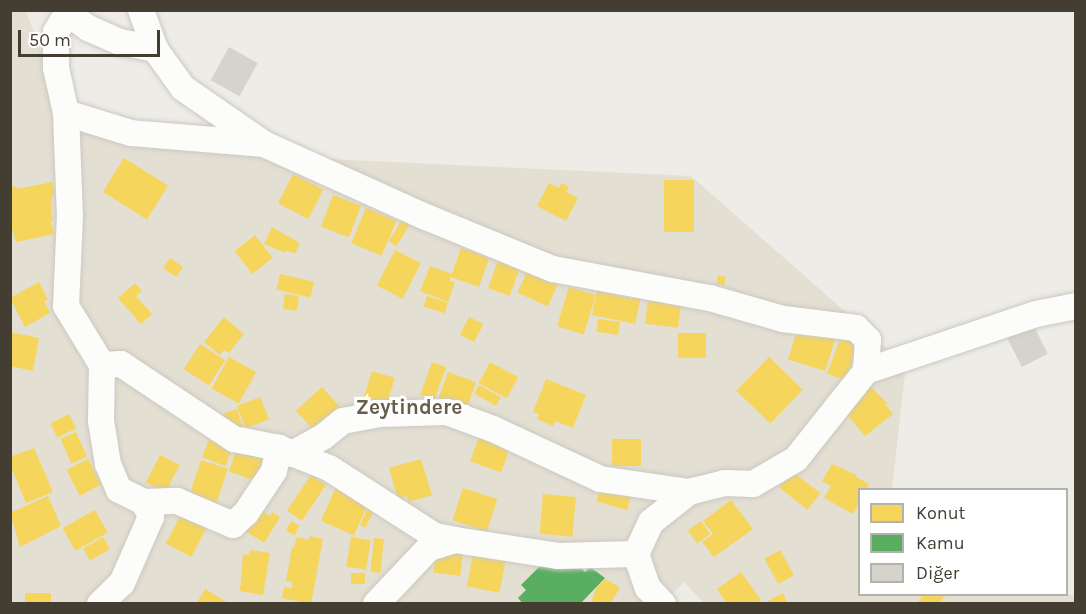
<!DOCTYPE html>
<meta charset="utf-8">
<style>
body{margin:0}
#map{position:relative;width:1086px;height:614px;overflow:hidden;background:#eeece6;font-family:Karla,sans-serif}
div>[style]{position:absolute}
.residential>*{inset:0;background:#e3dfd2}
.homes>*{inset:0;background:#f6d55c;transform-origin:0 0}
.public>*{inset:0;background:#5aae61}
.building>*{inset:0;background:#d6d3cd;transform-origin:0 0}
.roads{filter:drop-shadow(0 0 2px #cbc8c2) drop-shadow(0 0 2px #cbc8c2)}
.minor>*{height:26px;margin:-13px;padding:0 13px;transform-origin:13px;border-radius:13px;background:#fcfcfb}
span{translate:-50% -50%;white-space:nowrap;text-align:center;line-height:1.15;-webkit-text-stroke:6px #fff;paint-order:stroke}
.quarter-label{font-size:21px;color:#675d49;font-weight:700}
.frame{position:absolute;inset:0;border:12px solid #443e32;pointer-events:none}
.legend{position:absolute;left:858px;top:488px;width:210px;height:108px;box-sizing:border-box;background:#fff;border:2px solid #b4b2ad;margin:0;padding:8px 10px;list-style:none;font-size:18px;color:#443e32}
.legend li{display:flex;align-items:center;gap:12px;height:30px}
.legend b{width:30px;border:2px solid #b4b2ad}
.scale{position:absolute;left:18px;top:30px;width:142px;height:27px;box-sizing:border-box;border:3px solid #443e32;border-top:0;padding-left:8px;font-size:18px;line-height:21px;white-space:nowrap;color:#443e32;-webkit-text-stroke:4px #fff;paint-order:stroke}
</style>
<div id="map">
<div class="residential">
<div style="clip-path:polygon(10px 11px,26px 11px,58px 98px,184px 143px,306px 158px,691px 176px,906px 365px,892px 489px,860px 490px,860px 594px,1067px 594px,1075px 596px,1075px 603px,704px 603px,684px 582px,663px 604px,11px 603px)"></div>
</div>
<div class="homes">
<div style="left:124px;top:158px;width:52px;height:40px;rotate:32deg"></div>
<div style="left:293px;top:174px;width:34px;height:33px;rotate:27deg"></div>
<div style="left:664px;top:180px;width:30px;height:52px"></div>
<div style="clip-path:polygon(53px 182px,54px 196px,52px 196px,51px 211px,53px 221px,50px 221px,55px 234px,16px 242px,10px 223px,10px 187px,16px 186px,17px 189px)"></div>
<div style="clip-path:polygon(549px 183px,559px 188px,561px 183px,569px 187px,566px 192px,578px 198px,566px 221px,537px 206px)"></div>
<div style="left:333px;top:195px;width:30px;height:34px;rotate:21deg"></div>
<div style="left:366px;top:208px;width:33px;height:38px;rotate:23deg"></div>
<div style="left:402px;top:220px;width:9px;height:25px;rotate:32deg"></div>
<div style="clip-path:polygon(272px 227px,300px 243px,295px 254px,286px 250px,285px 253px,264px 244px)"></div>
<div style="left:255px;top:235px;width:29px;height:26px;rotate:52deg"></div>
<div style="clip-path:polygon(461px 248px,489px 258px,479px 287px,451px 277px,449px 280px,455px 282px,448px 302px,420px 291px,430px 266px,452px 274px)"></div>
<div style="left:395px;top:250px;width:29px;height:40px;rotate:27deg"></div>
<div style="left:170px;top:258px;width:16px;height:12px;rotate:35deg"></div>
<div style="left:499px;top:258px;width:23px;height:32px;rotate:20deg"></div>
<div style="left:529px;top:268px;width:33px;height:27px;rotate:25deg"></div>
<div style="left:280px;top:274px;width:35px;height:16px;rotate:13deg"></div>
<div style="clip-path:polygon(718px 275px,726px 277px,724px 285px,717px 284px)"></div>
<div style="clip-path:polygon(39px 282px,48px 300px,44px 301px,50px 313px,25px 327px,10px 298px)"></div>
<div style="clip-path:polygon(135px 283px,142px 291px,136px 296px,152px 314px,141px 324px,118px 298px)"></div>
<div style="left:569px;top:287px;width:28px;height:41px;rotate:17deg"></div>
<div style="clip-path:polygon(597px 291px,632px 299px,633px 295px,641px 297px,635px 324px,592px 315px)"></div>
<div style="left:285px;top:294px;width:14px;height:15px;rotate:8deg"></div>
<div style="left:427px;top:296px;width:22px;height:11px;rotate:18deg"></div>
<div style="left:648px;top:301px;width:33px;height:23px;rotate:7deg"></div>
<div style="clip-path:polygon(224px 317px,244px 334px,229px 353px,224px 350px,220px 355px,204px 342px)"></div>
<div style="left:469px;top:317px;width:16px;height:20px;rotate:27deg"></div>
<div style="left:598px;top:319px;width:22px;height:13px;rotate:8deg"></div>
<div style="left:798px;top:327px;width:39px;height:34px;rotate:17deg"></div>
<div style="clip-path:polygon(10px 332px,39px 338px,33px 371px,10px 366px)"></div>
<div style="left:678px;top:333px;width:28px;height:25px"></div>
<div style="left:841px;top:337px;width:19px;height:39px;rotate:21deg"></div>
<div style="left:200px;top:344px;width:30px;height:30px;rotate:33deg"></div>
<div style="left:229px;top:357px;width:31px;height:36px;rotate:29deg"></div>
<div style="left:769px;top:357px;width:47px;height:47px;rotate:44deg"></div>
<div style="left:432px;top:362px;width:15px;height:35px;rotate:20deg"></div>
<div style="left:490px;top:362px;width:32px;height:24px;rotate:28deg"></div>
<div style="left:372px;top:371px;width:24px;height:32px;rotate:17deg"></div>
<div style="left:448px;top:372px;width:30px;height:28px;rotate:20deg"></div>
<div style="clip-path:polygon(546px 379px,586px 395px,573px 428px,555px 421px,553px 426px,537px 419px,539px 414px,533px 412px)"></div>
<div style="left:479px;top:385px;width:25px;height:10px;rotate:29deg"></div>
<div style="clip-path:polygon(869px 385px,887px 403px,885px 404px,893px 414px,865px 436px,844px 411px)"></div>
<div style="left:322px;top:387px;width:30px;height:35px;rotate:48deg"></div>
<div style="left:260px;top:397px;width:24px;height:25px;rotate:68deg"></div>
<div style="left:237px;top:409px;width:23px;height:14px;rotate:72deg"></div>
<div style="left:69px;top:414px;width:16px;height:21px;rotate:63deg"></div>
<div style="left:76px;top:432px;width:27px;height:17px;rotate:66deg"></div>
<div style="left:211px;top:434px;width:25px;height:25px;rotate:21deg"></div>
<div style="left:480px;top:434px;width:33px;height:29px;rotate:20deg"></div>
<div style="left:612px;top:439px;width:29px;height:27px"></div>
<div style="left:239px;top:443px;width:29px;height:30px;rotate:20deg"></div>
<div style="clip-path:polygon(34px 448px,53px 492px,26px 503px,10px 465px,10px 457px)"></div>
<div style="left:160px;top:455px;width:22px;height:31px;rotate:27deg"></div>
<div style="left:88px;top:459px;width:29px;height:24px;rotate:63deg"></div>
<div style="clip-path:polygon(421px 459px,432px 495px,409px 502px,407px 496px,398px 499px,389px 468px)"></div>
<div style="left:201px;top:460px;width:28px;height:40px;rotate:18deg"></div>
<div style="clip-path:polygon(832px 464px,857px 475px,856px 477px,869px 484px,866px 490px,860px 490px,860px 502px,853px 514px,824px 498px,831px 486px,822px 481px)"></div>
<div style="left:792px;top:471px;width:36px;height:21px;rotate:38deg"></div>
<div style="left:311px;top:475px;width:18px;height:43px;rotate:34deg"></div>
<div style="left:601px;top:485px;width:32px;height:17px;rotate:16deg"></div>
<div style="left:336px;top:487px;width:36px;height:37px;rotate:24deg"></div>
<div style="left:463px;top:488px;width:36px;height:34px;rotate:18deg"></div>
<div style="left:543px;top:494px;width:33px;height:40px;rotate:5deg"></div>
<div style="clip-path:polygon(48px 496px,61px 526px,20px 547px,10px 513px)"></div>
<div style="clip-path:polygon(731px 500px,753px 529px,714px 557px,702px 542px,713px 534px,703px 521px)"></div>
<div style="clip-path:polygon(370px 504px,376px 507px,365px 528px,360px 525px)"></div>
<div style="clip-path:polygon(255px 506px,270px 516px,272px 512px,280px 517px,264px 543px,241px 528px)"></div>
<div style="left:95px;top:510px;width:26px;height:37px;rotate:61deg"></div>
<div style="left:183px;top:510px;width:29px;height:38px;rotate:27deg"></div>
<div style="left:291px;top:521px;width:10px;height:11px;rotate:29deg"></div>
<div style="left:701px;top:521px;width:16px;height:16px;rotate:55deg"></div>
<div style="clip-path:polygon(310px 536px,323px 539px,311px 604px,282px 598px,284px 587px,292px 588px,293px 582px,286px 581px,292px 547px,294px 547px,297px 537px,309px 540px)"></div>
<div style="left:103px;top:537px;width:14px;height:23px;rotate:60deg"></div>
<div style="left:351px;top:537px;width:20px;height:30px;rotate:9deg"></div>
<div style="left:374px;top:538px;width:10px;height:34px;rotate:6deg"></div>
<div style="left:436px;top:549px;width:27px;height:24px;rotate:6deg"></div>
<div style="clip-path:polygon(250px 550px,270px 553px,263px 595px,240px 591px,243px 554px,249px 555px)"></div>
<div style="left:780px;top:550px;width:29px;height:18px;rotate:61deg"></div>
<div style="left:473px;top:555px;width:33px;height:32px;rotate:11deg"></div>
<div style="clip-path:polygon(741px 572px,761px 600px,755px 604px,727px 604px,717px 589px)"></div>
<div style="left:351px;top:573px;width:14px;height:11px"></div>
<div style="clip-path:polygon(606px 579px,620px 588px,610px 604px,590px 604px,597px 587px)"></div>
<div style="clip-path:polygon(205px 589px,230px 604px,196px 604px)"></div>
<div style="left:25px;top:593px;width:26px;height:11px"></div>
<div style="clip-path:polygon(783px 593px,788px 604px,762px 604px)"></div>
<div style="clip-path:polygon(919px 594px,947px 594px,938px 604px,920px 604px,918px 602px,922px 597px)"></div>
</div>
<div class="public">
<div style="clip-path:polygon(549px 557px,576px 564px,585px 572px,590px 567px,605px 578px,580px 604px,523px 604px,518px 598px,526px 590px,521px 585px)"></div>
</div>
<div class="building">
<div style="left:229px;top:47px;width:33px;height:38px;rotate:29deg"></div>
<div style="left:1030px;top:319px;width:39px;height:29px;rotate:63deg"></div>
</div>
<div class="roads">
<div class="minor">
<div style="left:141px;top:10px;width:41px;rotate:70.3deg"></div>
<div style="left:155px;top:49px;width:48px;rotate:54.3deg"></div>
<div style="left:183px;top:88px;width:98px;rotate:34.7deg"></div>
<div style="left:264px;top:144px;width:178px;rotate:24.3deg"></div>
<div style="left:426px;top:217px;width:137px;rotate:22.3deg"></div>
<div style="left:553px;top:269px;width:160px;rotate:10.5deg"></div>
<div style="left:710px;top:298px;width:76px;rotate:16deg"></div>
<div style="left:783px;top:319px;width:74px;rotate:7deg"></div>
<div style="left:856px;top:328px;width:17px;rotate:45deg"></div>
<div style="left:868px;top:340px;width:31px;rotate:94deg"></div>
<div style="left:866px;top:371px;width:112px;rotate:128.5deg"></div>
<div style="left:796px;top:459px;width:50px;rotate:149.8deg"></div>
<div style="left:753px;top:484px;width:28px;rotate:-178deg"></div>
<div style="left:725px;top:483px;width:37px;rotate:166deg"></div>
<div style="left:689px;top:492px;width:48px;rotate:141.7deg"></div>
<div style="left:651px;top:522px;width:35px;rotate:115deg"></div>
<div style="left:636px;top:554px;width:36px;rotate:71deg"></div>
<div style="left:648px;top:588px;width:22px;rotate:47deg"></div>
<div style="left:66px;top:113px;width:46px;rotate:-102.5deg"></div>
<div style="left:56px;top:68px;width:36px;rotate:-90deg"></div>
<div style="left:56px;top:32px;width:12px;rotate:-59deg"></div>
<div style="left:62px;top:22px;width:12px;rotate:-24deg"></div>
<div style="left:73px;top:17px;width:19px;rotate:36deg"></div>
<div style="left:88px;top:28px;width:35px;rotate:24deg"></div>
<div style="left:120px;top:42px;width:36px;rotate:11deg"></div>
<div style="left:264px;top:144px;width:133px;rotate:-175.3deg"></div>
<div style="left:131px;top:133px;width:68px;rotate:-162.9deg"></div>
<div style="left:66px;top:113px;width:102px;rotate:87.8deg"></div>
<div style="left:70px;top:215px;width:91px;rotate:92.5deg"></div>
<div style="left:66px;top:306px;width:69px;rotate:58.6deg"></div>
<div style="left:102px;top:365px;width:19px;rotate:-3deg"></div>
<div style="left:121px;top:364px;width:136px;rotate:33.6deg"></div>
<div style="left:234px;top:439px;width:46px;rotate:11.3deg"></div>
<div style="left:279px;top:448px;width:54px;rotate:21.8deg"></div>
<div style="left:329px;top:468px;width:126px;rotate:32.7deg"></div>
<div style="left:435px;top:536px;width:20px;rotate:11deg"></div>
<div style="left:866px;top:371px;width:179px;rotate:-18.5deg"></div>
<div style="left:1036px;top:314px;width:41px;rotate:-11.3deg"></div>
<div style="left:292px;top:454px;width:35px;rotate:-29deg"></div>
<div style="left:323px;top:437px;width:26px;rotate:-39deg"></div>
<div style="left:343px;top:421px;width:37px;rotate:-11deg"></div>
<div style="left:379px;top:414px;width:68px;rotate:-1.7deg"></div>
<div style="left:447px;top:412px;width:49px;rotate:20.3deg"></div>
<div style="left:493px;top:429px;width:118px;rotate:25deg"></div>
<div style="left:600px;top:479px;width:90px;rotate:8.3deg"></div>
<div style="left:144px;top:502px;width:33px;rotate:-2deg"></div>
<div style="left:177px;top:501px;width:61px;rotate:23.2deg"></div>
<div style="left:233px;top:525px;width:18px;rotate:-43deg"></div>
<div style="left:246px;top:513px;width:50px;rotate:-56.3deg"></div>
<div style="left:274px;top:471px;width:24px;rotate:-78deg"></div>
<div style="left:100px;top:604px;width:30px;rotate:-44deg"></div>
<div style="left:122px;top:583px;width:72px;rotate:-66.3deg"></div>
<div style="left:151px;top:517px;width:17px;rotate:-115deg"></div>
<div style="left:144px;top:502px;width:28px;rotate:-154deg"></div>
<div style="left:119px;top:490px;width:28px;rotate:-113deg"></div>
<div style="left:108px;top:464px;width:44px;rotate:-99.2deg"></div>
<div style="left:101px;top:421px;width:56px;rotate:-89deg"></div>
<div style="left:376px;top:604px;width:77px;rotate:-46.6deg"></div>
<div style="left:429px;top:548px;width:27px;rotate:-17deg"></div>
<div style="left:455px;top:540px;width:104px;rotate:8.8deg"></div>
<div style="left:558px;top:556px;width:78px;rotate:-1.5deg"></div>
</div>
</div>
<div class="quarter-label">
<span style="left:409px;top:407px">Zeytindere</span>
</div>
<div class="frame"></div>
<ul class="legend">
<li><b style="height:16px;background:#f6d55c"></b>Konut</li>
<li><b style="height:16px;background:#5aae61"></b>Kamu</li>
<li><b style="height:16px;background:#d6d3cd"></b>Diğer</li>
</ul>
<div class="scale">50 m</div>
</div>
